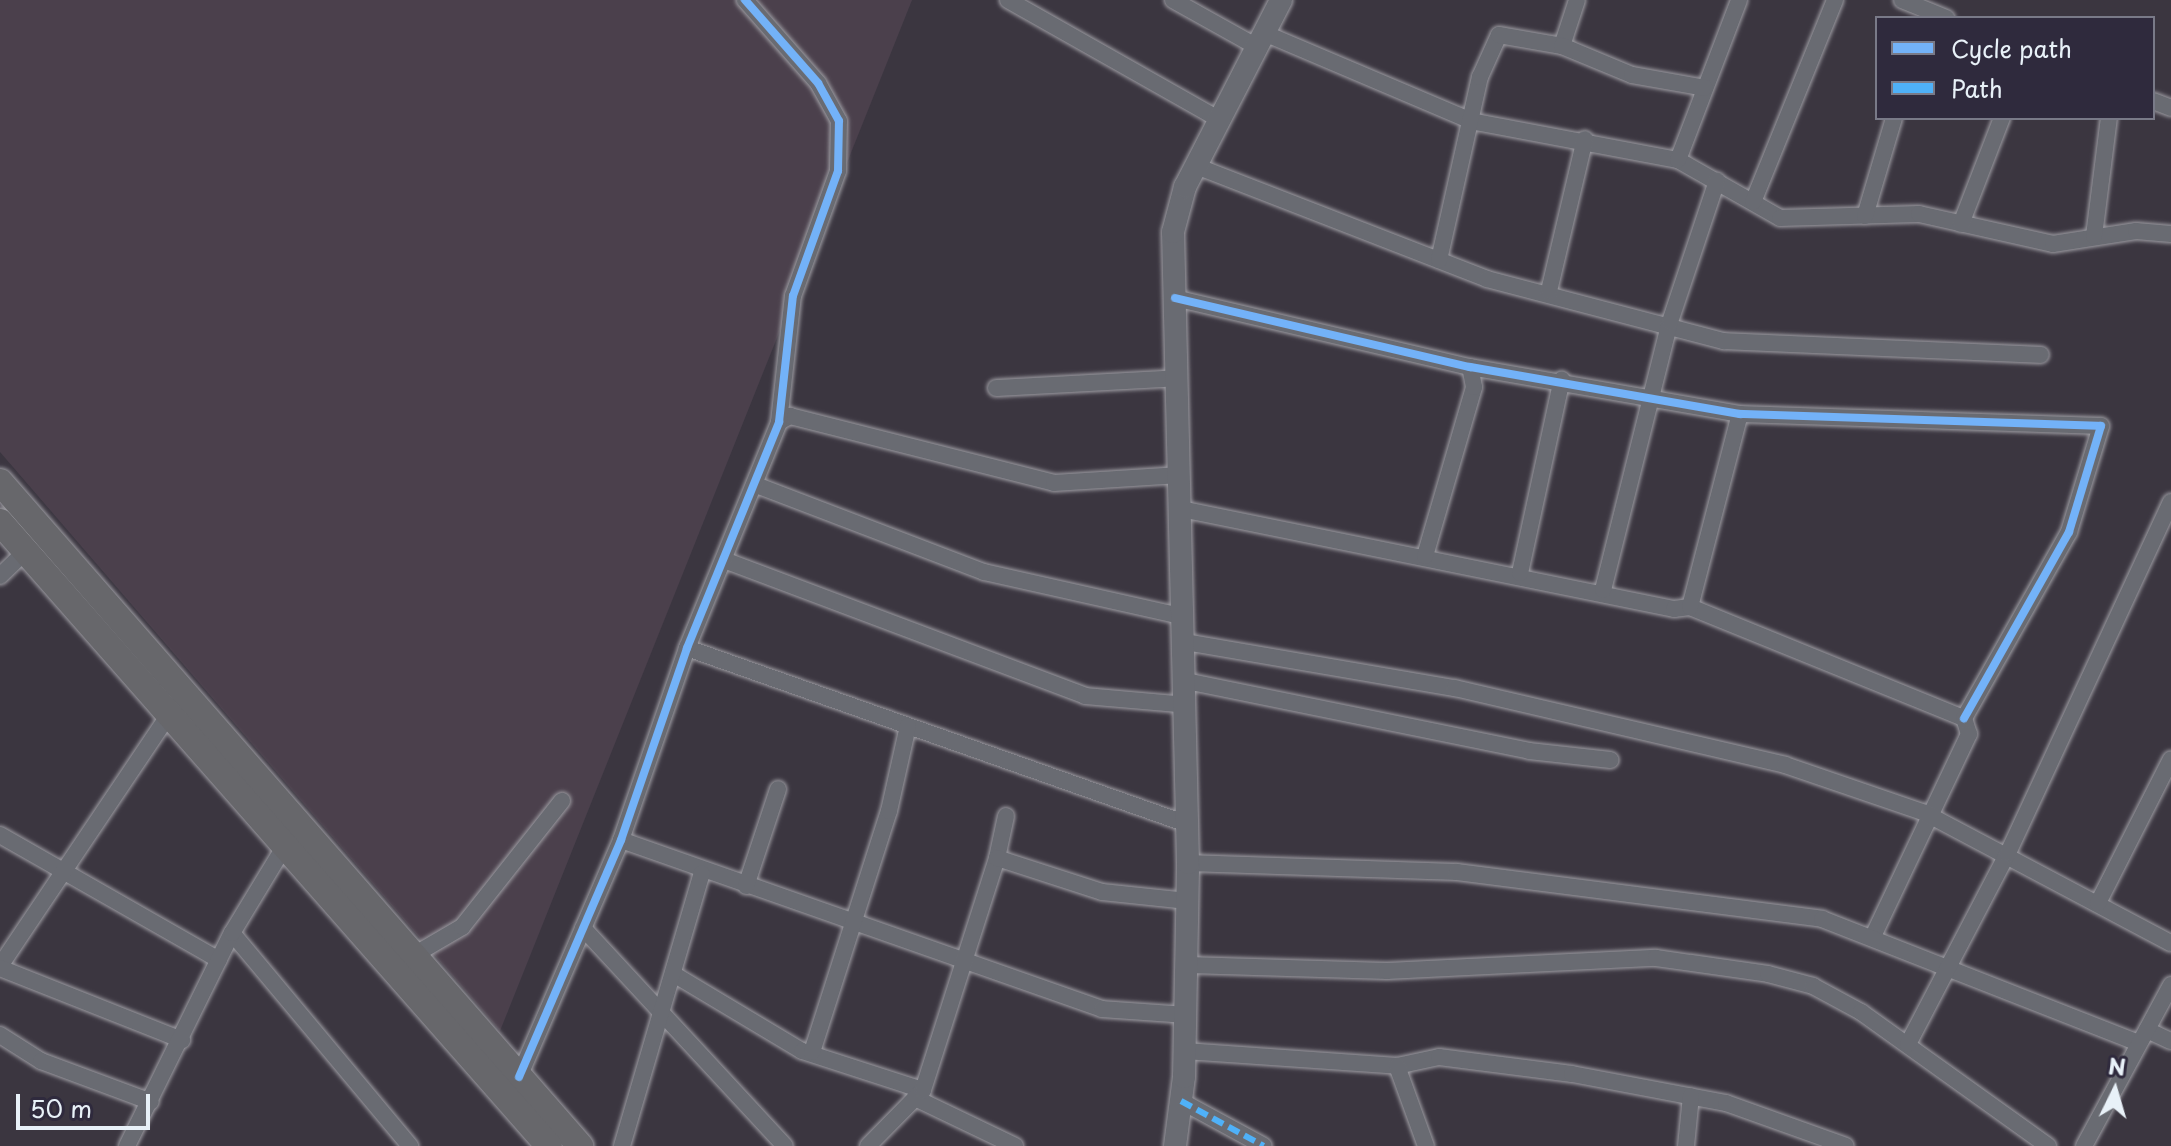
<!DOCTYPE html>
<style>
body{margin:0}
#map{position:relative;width:2171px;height:1146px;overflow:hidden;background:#3b3640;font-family:"Playpen Sans",sans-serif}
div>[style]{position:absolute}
.built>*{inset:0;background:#4b404c}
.roads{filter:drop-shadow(0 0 2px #9d9ca2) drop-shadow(0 0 2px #9d9ca2)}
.minor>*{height:16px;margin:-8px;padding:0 8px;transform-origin:8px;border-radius:8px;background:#696b72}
.secondary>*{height:22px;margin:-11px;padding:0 11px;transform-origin:11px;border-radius:11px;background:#696b72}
.trunk>*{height:26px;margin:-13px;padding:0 13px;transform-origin:13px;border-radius:13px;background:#67676b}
.quiet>*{height:6px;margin-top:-3px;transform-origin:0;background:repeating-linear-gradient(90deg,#4fb1f8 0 12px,transparent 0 18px)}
.cycleway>*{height:8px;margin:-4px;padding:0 4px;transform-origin:4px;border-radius:4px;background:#73b2f8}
span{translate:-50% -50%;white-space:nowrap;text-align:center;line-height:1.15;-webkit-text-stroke:6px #2f2a3d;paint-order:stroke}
.legend{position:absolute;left:1875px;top:16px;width:280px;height:104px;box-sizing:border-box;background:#2f2a3d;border:2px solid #797a88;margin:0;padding:10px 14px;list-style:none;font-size:24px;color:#e8f1f8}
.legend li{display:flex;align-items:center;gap:16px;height:40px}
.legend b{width:40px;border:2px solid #797a88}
.north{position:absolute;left:2075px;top:1050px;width:80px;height:80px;-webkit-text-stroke:6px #2f2a3d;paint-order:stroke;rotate:5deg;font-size:22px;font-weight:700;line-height:32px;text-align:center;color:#e8f1f8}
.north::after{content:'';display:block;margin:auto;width:28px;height:36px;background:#e8f1f8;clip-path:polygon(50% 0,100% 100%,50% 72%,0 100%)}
.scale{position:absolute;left:16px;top:1094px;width:134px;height:36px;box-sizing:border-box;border:4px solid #e8f1f8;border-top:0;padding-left:10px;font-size:24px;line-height:28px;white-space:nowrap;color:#e8f1f8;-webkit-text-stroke:6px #2f2a3d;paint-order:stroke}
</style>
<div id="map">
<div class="built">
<div style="clip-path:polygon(0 0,912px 0,500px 1031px,0 452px)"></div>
</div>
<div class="roads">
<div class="minor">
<div style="left:1008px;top:0;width:244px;rotate:29.5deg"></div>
<div style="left:1173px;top:0;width:96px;rotate:29.2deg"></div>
<div style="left:1902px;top:0;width:48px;rotate:22.2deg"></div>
<div style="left:1264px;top:33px;width:225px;rotate:23deg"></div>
<div style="left:1471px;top:121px;width:211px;rotate:10.7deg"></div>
<div style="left:1678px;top:160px;width:117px;rotate:29.6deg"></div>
<div style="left:1780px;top:218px;width:139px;rotate:-1.6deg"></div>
<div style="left:1919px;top:214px;width:137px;rotate:12.6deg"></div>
<div style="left:2053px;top:244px;width:84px;rotate:-8.9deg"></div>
<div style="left:2136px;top:231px;width:35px;rotate:5deg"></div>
<div style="left:1562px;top:46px;width:48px;rotate:-71.9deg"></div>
<div style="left:2153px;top:101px;width:19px;rotate:21deg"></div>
<div style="left:1678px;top:160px;width:171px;rotate:-69.1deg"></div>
<div style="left:1196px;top:166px;width:312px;rotate:21.2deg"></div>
<div style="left:1487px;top:279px;width:245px;rotate:14.7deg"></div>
<div style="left:1724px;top:341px;width:317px;rotate:2.5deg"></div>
<div style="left:1753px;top:202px;width:218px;rotate:-67.9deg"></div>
<div style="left:1865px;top:216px;width:102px;rotate:-73.5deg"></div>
<div style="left:1961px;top:224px;width:114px;rotate:-68.9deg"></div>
<div style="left:2094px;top:236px;width:119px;rotate:-82.8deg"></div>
<div style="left:1439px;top:260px;width:188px;rotate:-77.4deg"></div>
<div style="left:1480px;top:77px;width:46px;rotate:-65.7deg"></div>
<div style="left:1499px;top:35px;width:64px;rotate:9.9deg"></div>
<div style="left:1562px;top:46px;width:76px;rotate:22.5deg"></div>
<div style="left:1632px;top:75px;width:74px;rotate:10.1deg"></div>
<div style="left:1549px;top:291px;width:156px;rotate:-76.7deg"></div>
<div style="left:1175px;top:298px;width:303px;rotate:13.2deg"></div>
<div style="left:1470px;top:367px;width:274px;rotate:9.9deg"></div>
<div style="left:1740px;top:414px;width:361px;rotate:1.9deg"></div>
<div style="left:2101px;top:426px;width:111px;rotate:106.8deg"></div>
<div style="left:2069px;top:532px;width:214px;rotate:119.4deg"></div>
<div style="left:996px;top:388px;width:182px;rotate:-3.1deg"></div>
<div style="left:779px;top:422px;width:13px;rotate:-29deg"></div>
<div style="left:790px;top:416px;width:272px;rotate:14.2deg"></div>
<div style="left:1054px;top:483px;width:126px;rotate:-3.6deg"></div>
<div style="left:756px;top:485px;width:244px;rotate:20.9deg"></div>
<div style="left:984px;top:572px;width:206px;rotate:12.6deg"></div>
<div style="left:1181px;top:509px;width:503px;rotate:11.47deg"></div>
<div style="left:1674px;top:609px;width:16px;rotate:-7deg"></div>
<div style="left:1690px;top:607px;width:296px;rotate:22.1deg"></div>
<div style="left:1964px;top:718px;width:17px;rotate:73deg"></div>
<div style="left:1969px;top:734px;width:224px;rotate:115.4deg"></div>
<div style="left:1425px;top:556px;width:176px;rotate:-73.8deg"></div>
<div style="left:1474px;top:387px;width:20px;rotate:-101deg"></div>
<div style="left:724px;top:560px;width:386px;rotate:20.6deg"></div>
<div style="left:1085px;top:696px;width:102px;rotate:5deg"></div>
<div style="left:1520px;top:573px;width:198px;rotate:-77.8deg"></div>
<div style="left:0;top:576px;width:37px;rotate:-44deg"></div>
<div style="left:1603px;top:590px;width:276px;rotate:-76deg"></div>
<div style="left:1670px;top:322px;width:149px;rotate:-71.6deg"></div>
<div style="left:1690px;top:607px;width:199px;rotate:-75.5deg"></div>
<div style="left:1185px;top:642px;width:274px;rotate:9.7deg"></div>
<div style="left:1455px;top:688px;width:339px;rotate:13.1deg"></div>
<div style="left:1785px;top:765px;width:148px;rotate:18.9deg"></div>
<div style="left:1925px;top:813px;width:278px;rotate:27.9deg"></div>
<div style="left:687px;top:648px;width:530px;rotate:19.39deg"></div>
<div style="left:1186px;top:681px;width:350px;rotate:11.5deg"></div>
<div style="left:1529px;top:751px;width:82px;rotate:6.3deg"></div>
<div style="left:0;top:835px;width:252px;rotate:29.7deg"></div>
<div style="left:621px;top:840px;width:510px;rotate:19.36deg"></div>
<div style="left:1102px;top:1009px;width:84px;rotate:4.1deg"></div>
<div style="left:997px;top:858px;width:43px;rotate:-77.9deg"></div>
<div style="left:1188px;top:863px;width:269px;rotate:1.9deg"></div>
<div style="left:1457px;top:872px;width:368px;rotate:7.3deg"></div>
<div style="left:1822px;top:919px;width:340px;rotate:21.4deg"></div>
<div style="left:746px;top:886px;width:102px;rotate:-71.7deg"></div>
<div style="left:2098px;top:903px;width:161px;rotate:-63.1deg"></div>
<div style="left:583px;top:928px;width:297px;rotate:47.2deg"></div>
<div style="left:232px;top:933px;width:278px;rotate:50.1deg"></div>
<div style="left:414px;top:955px;width:56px;rotate:-30.3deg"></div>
<div style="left:462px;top:927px;width:161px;rotate:-51.6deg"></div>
<div style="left:1188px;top:965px;width:199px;rotate:1.7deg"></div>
<div style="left:1387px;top:971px;width:269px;rotate:-2.8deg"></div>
<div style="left:1656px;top:958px;width:113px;rotate:8.1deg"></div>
<div style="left:1768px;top:974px;width:47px;rotate:14.9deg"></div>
<div style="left:1813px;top:986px;width:55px;rotate:28.4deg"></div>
<div style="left:1861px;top:1012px;width:230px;rotate:35.6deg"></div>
<div style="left:0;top:966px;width:305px;rotate:-56.1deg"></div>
<div style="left:0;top:968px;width:196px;rotate:21.6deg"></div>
<div style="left:675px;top:975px;width:148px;rotate:30.9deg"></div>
<div style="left:802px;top:1051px;width:127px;rotate:17.9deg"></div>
<div style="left:2147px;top:1030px;width:26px;rotate:25deg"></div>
<div style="left:0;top:1035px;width:49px;rotate:32.4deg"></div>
<div style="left:41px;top:1061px;width:117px;rotate:20.4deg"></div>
<div style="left:1908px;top:1044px;width:216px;rotate:-62.4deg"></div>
<div style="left:2008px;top:853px;width:387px;rotate:-65.1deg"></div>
<div style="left:1185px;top:1051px;width:213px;rotate:4deg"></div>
<div style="left:1397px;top:1066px;width:43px;rotate:-12.1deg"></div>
<div style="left:1439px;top:1057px;width:134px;rotate:7.3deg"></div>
<div style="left:1572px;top:1074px;width:157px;rotate:10.7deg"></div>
<div style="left:1726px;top:1103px;width:127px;rotate:19.7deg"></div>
<div style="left:812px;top:1052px;width:253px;rotate:-72.3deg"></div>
<div style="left:889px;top:811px;width:87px;rotate:-77.4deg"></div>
<div style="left:1397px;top:1066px;width:85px;rotate:70.1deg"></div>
<div style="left:519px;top:1077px;width:258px;rotate:-66.7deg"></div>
<div style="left:621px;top:840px;width:203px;rotate:-71deg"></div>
<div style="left:687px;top:648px;width:244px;rotate:-67.8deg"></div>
<div style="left:779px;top:422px;width:127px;rotate:-83.7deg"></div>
<div style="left:793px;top:296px;width:133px;rotate:-70.2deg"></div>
<div style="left:838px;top:171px;width:50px;rotate:-88.9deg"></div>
<div style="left:839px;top:121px;width:43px;rotate:-118.9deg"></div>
<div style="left:818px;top:83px;width:111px;rotate:-131.3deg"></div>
<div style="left:915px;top:1098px;width:111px;rotate:25.6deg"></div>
<div style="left:1181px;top:1101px;width:94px;rotate:28.5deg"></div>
<div style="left:127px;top:1146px;width:237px;rotate:-63.8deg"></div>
<div style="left:232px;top:933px;width:104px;rotate:-58.8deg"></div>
<div style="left:622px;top:1146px;width:284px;rotate:-73.7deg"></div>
<div style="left:868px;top:1146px;width:78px;rotate:-45.5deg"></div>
<div style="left:923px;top:1090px;width:244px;rotate:-72.3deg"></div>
<div style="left:997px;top:858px;width:110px;rotate:17.9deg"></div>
<div style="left:1102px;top:892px;width:86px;rotate:6deg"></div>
<div style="left:1686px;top:1146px;width:50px;rotate:-84.3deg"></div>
<div style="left:2084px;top:1146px;width:183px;rotate:-61.6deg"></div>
</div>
<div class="secondary">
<div style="left:1175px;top:1146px;width:70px;rotate:-82.6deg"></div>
<div style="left:1184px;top:1077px;width:214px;rotate:-88.9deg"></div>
<div style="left:1188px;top:863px;width:631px;rotate:-91.36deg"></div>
<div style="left:1173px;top:232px;width:47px;rotate:-75.1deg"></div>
<div style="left:1185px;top:187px;width:210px;rotate:-62.8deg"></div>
</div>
<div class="trunk">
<div style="left:0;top:482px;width:882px;rotate:48.86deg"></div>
<div style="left:0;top:522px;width:831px;rotate:48.66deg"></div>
</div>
</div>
<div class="quiet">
<div style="left:1181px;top:1101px;width:94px;rotate:28.5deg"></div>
</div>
<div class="cycleway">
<div style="left:1175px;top:298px;width:303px;rotate:13.2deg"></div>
<div style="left:1470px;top:367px;width:274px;rotate:9.9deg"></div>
<div style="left:1740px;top:414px;width:361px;rotate:1.9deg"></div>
<div style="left:2101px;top:426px;width:111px;rotate:106.8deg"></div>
<div style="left:2069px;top:532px;width:214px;rotate:119.4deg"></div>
<div style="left:519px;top:1077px;width:258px;rotate:-66.7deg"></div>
<div style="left:621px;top:840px;width:203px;rotate:-71deg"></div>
<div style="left:687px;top:648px;width:244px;rotate:-67.8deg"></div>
<div style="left:779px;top:422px;width:127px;rotate:-83.7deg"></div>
<div style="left:793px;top:296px;width:133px;rotate:-70.2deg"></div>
<div style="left:838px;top:171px;width:50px;rotate:-88.9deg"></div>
<div style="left:839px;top:121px;width:43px;rotate:-118.9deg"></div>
<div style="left:818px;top:83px;width:111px;rotate:-131.3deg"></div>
</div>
<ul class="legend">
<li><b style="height:10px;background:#73b2f8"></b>Cycle path</li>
<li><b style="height:10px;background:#4fb1f8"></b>Path</li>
</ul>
<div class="north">N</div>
<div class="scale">50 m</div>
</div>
